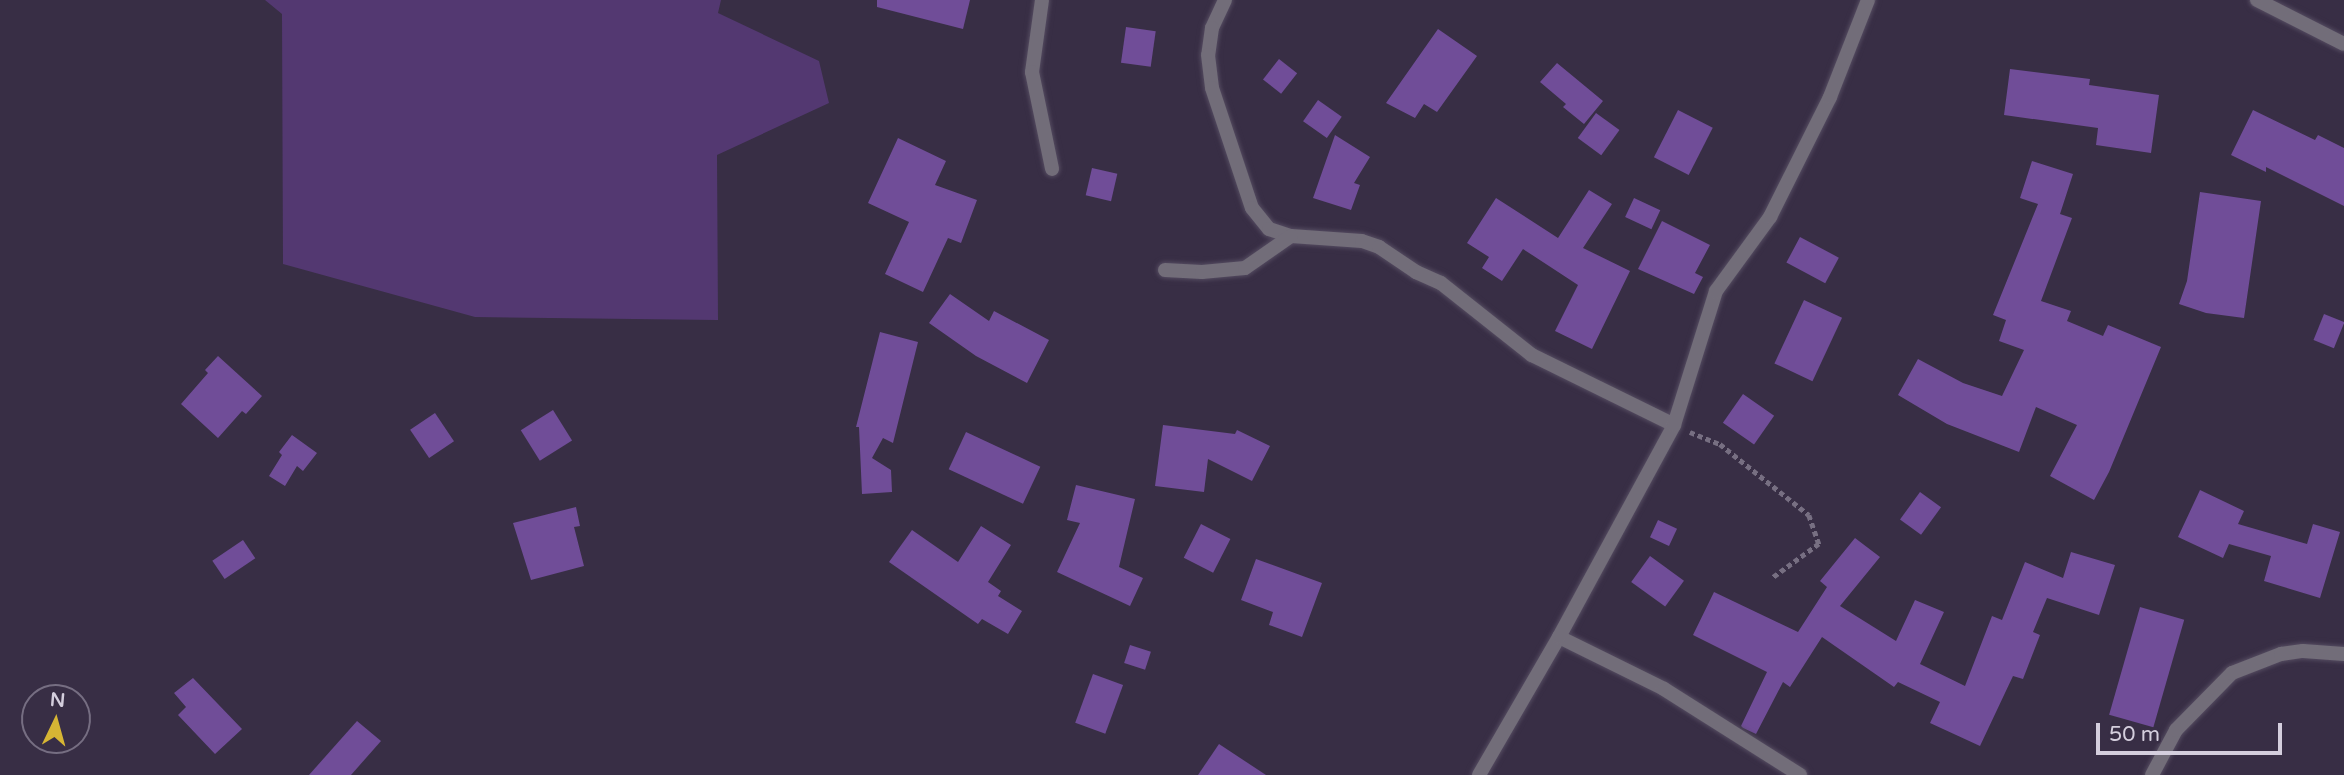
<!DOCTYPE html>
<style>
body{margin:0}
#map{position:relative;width:2344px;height:775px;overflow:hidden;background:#382e45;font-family:"Varela Round",sans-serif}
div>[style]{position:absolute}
.green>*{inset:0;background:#533871}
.building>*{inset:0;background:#704d98;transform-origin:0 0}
.path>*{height:4.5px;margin-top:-2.25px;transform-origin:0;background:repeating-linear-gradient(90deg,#776f82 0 5px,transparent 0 8.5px)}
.roads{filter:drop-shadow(0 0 2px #544b60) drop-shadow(0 0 2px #544b60)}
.street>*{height:14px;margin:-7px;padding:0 7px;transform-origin:7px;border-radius:7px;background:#726d79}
span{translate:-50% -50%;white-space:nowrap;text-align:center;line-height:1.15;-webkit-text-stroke:7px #382e45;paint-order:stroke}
.north{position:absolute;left:21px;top:684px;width:70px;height:70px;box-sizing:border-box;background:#382e45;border:2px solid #766e82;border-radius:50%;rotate:5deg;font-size:19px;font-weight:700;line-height:28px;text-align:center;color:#d4cedd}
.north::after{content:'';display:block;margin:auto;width:24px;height:32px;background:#d6b534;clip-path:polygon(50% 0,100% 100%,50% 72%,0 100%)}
.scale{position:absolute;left:2096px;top:723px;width:186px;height:32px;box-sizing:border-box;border:4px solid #d4cedd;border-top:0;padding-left:9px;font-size:21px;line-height:24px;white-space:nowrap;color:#d4cedd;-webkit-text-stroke:5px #382e45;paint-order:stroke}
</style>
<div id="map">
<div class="green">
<div style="clip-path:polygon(265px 0,721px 0,718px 13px,819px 61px,829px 103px,717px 155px,718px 320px,475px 317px,283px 264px,282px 14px)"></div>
</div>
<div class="building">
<div style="clip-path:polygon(877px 0,970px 0,963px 29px,877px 7px)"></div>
<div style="left:1126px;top:27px;width:30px;height:36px;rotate:8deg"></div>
<div style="clip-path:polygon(1438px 29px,1477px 56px,1437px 112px,1424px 104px,1415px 118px,1386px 103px)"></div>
<div style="left:1279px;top:59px;width:23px;height:26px;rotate:38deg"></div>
<div style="clip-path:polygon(1557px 63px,1603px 101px,1584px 124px,1563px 107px,1566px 104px,1540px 82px)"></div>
<div style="clip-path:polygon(2010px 69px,2090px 79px,2089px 85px,2159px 95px,2151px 153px,2096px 145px,2098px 128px,2004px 115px)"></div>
<div style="left:1318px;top:100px;width:29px;height:26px;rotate:35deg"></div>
<div style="left:1678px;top:110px;width:39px;height:53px;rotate:27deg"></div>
<div style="clip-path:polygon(2253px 110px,2315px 140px,2318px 135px,2344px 148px,2344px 206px,2266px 167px,2266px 172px,2231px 155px)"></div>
<div style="left:1596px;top:113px;width:29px;height:31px;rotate:36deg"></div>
<div style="clip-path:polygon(1335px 135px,1370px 157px,1354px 183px,1360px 185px,1351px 210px,1313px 198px)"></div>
<div style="clip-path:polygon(898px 138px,946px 161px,935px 185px,977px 200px,961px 243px,948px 238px,923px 292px,885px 274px,909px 222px,868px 203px)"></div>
<div style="clip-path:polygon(2032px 161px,2073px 174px,2060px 214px,2072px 218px,2041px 301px,2071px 311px,2067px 321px,2103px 336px,2108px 325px,2161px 347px,2109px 472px,2094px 500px,2050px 476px,2077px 425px,2036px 407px,2019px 452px,1947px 424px,1898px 395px,1918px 359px,1963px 383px,2002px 396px,2024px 350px,1999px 341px,2006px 320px,1993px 315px,2038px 204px,2020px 198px)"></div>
<div style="left:1092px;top:168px;width:26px;height:28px;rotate:13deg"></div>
<div style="clip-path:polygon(1589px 190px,1612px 204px,1583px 248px,1630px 271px,1592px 349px,1555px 331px,1578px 285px,1523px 249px,1502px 281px,1482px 268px,1489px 257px,1467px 243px,1496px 198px,1558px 238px)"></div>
<div style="clip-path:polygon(2200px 192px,2261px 201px,2244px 318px,2206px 313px,2179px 304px,2187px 281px)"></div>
<div style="left:1634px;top:198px;width:29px;height:21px;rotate:25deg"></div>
<div style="clip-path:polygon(1662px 221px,1710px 245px,1695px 273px,1703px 277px,1694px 294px,1638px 269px)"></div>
<div style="left:1800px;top:237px;width:44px;height:29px;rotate:28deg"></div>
<div style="clip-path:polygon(950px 294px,989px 321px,994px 311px,1049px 340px,1027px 383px,976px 356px,929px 323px)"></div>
<div style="left:1804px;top:300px;width:42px;height:70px;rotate:25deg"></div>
<div style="left:2324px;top:314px;width:22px;height:28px;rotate:22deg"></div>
<div style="clip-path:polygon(880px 332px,918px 342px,893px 443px,883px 438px,872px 458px,891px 470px,892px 492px,862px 494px,859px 427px,856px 427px)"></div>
<div style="clip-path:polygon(218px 356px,262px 396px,246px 414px,242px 411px,218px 438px,181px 404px,208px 373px,205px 370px)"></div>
<div style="left:1743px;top:394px;width:38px;height:35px;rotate:35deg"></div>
<div style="left:553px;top:410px;width:36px;height:38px;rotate:58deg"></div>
<div style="left:435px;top:413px;width:34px;height:30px;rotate:56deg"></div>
<div style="clip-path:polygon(1163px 425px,1235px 434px,1237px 430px,1270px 446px,1252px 481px,1208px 459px,1204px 492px,1155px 486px)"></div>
<div style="left:966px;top:432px;width:82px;height:41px;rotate:25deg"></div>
<div style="clip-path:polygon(292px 435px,317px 453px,303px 471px,297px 466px,285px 486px,269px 476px,282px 455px,279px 452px)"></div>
<div style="clip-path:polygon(1076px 485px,1135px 499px,1119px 567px,1143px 578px,1130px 606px,1057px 572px,1080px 523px,1067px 520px)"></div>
<div style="clip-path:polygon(2200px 490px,2244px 511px,2238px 524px,2307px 544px,2313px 524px,2340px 532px,2320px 598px,2264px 581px,2271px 556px,2229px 544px,2223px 558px,2178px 537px)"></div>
<div style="left:1920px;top:492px;width:26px;height:34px;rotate:36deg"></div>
<div style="clip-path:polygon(576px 507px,580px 526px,574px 527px,584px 566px,531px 580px,513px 523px)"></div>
<div style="left:1658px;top:520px;width:21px;height:19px;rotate:25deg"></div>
<div style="left:1201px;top:524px;width:33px;height:38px;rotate:27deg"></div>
<div style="clip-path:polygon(981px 526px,1011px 545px,988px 582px,1001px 591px,998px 596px,1022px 611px,1008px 634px,982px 619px,978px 624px,889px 562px,912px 530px,958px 562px)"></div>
<div style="clip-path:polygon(1855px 538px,1880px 557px,1840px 606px,1896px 641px,1915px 600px,1944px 612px,1920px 664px,1965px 686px,1992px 616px,2002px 620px,2025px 562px,2063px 578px,2071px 552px,2115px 565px,2099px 615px,2047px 598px,2033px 632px,2040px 635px,2023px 679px,2013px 676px,1980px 746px,1930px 723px,1940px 702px,1898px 682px,1894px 687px,1822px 637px,1790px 687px,1783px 682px,1756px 734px,1743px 728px,1741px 726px,1767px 672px,1693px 635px,1714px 592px,1798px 632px,1827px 587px,1820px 581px)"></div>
<div style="left:243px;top:540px;width:22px;height:37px;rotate:56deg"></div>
<div style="left:1650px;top:556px;width:42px;height:32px;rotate:36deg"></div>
<div style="clip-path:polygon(1256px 559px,1322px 583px,1302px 637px,1269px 625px,1273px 612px,1241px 600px)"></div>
<div style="left:2140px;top:607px;width:46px;height:112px;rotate:16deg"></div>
<div style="left:1130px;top:645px;width:22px;height:19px;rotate:18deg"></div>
<div style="left:1093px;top:674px;width:32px;height:52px;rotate:20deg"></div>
<div style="clip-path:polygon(193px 678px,242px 729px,215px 754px,178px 715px,186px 707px,174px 693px)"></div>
<div style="clip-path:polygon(357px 721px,381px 741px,351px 775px,309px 775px)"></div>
<div style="clip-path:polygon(1219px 744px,1266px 775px,1198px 775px)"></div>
</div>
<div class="path">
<div style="left:1690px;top:432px;width:32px;rotate:22deg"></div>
<div style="left:1720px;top:444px;width:114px;rotate:38.6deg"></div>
<div style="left:1809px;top:515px;width:31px;rotate:71deg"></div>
<div style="left:1819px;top:544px;width:59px;rotate:143.9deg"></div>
</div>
<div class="roads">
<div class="street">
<div style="left:1042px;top:0;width:73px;rotate:97.9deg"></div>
<div style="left:1032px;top:72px;width:99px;rotate:78.3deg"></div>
<div style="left:1225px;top:0;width:31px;rotate:115deg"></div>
<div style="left:1212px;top:28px;width:27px;rotate:98deg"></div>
<div style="left:1208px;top:55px;width:33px;rotate:83deg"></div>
<div style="left:1212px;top:88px;width:126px;rotate:71.6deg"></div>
<div style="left:1252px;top:208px;width:27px;rotate:51deg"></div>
<div style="left:1269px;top:229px;width:23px;rotate:18deg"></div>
<div style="left:1291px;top:236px;width:71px;rotate:4deg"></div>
<div style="left:1362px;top:241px;width:18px;rotate:19deg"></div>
<div style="left:1379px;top:247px;width:45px;rotate:34deg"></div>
<div style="left:1416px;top:272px;width:27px;rotate:24deg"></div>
<div style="left:1441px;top:283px;width:116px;rotate:38.4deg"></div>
<div style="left:1532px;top:355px;width:158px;rotate:26.2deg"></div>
<div style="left:2257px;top:0;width:97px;rotate:26.8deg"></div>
<div style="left:1165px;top:270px;width:37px;rotate:3deg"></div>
<div style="left:1202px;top:272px;width:43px;rotate:-5.3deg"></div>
<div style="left:1245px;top:268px;width:56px;rotate:-34.8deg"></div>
<div style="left:1559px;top:637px;width:117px;rotate:26.3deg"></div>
<div style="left:1664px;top:689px;width:161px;rotate:32.3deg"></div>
<div style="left:1479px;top:775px;width:160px;rotate:-59.9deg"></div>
<div style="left:1559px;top:637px;width:241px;rotate:-61.5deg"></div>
<div style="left:1674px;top:425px;width:140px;rotate:-72.6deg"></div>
<div style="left:1716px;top:291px;width:92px;rotate:-53.9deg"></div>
<div style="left:1770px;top:217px;width:134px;rotate:-63.4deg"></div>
<div style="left:1830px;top:97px;width:104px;rotate:-68.6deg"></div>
<div style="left:2152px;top:775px;width:51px;rotate:-61.9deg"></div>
<div style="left:2176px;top:730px;width:80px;rotate:-45.5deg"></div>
<div style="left:2232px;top:673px;width:53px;rotate:-21.2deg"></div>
<div style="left:2281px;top:654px;width:22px;rotate:-8deg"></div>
<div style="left:2303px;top:651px;width:41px;rotate:4.2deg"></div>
</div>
</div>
<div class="north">N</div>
<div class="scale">50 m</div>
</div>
